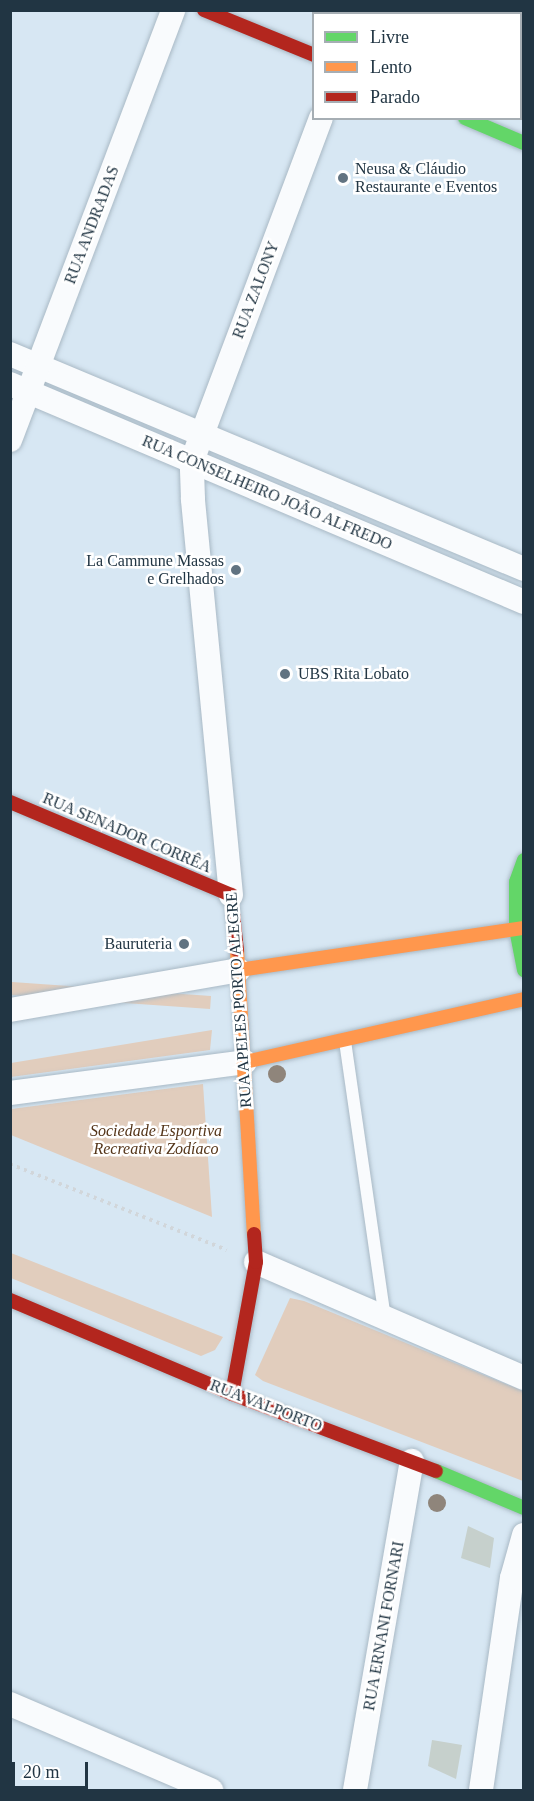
<!DOCTYPE html>
<meta charset="utf-8">
<style>
body{margin:0}
#map{position:relative;width:534px;height:1801px;overflow:hidden;background:#d7e7f3;font-family:Georgia,serif}
div>[style]{position:absolute}
.green>*{inset:0;background:#e1cdbd;transform-origin:0 0}
.building>*{inset:0;background:#c6d0cc;transform-origin:0 0}
.path>*{height:4px;margin-top:-2px;transform-origin:0;background:repeating-linear-gradient(90deg,#d1d6da 0 3px,transparent 0 7.5px)}
.roads{filter:drop-shadow(0 0 2px #a9b9c5) drop-shadow(0 0 2px #a9b9c5)}
.lane>*{height:12px;margin:-6px;padding:0 6px;transform-origin:6px;border-radius:6px;background:#f9fbfd}
.street>*{height:24px;margin:-12px;padding:0 12px;transform-origin:12px;border-radius:12px;background:#f9fbfd}
.fast>*{height:14px;margin:-7px;padding:0 7px;transform-origin:7px;border-radius:7px;background:#63d668}
.slow>*{height:14px;margin:-7px;padding:0 7px;transform-origin:7px;border-radius:7px;background:#ff974d}
.jam>*{height:14px;margin:-7px;padding:0 7px;transform-origin:7px;border-radius:7px;background:#b3261e}
.trees>*{width:18px;height:18px;margin:-9px;border-radius:50%;background:#8f857b}
.dots>*{width:16px;height:16px;translate:-50% -50%;box-sizing:border-box;border:3px solid #fff;border-radius:50%}
span{translate:-50% -50%;white-space:nowrap;text-align:center;line-height:1.15;-webkit-text-stroke:5px #fff;paint-order:stroke}
.poi-label{font-size:16px;color:#213543}
.left{translate:0 -50%;text-align:left}
.right{translate:-100% -50%;text-align:right}
.street-label{font-size:16px;color:#213543}
.park-label{font-size:16px;color:#543519;font-style:italic}
.frame{position:absolute;inset:0;border:12px solid #213543;pointer-events:none}
.legend{position:absolute;left:312px;top:12px;width:210px;height:108px;box-sizing:border-box;background:#fff;border:2px solid #a6aeb4;margin:0;padding:8px 10px;list-style:none;font-size:18px;color:#213543}
.legend li{display:flex;align-items:center;gap:12px;height:30px}
.legend b{width:30px;border:2px solid #a6aeb4}
.scale{position:absolute;left:12px;top:1762px;width:76px;height:27px;box-sizing:border-box;border:3px solid #213543;border-top:0;padding-left:8px;font-size:18px;line-height:21px;white-space:nowrap;color:#213543;-webkit-text-stroke:4px #fff;paint-order:stroke}
</style>
<div id="map">
<div class="green">
<div style="left:211px;top:996px;width:13px;height:203px;rotate:94deg"></div>
<div style="clip-path:polygon(212px 1030px,210px 1050px,11px 1077px,11px 1063px)"></div>
<div style="clip-path:polygon(203px 1084px,212px 1217px,11px 1135px,11px 1109px)"></div>
<div style="clip-path:polygon(11px 1253px,223px 1337px,215px 1350px,201px 1356px,11px 1278px)"></div>
<div style="clip-path:polygon(290px 1298px,304px 1301px,523px 1391px,523px 1481px,263px 1381px,255px 1375px)"></div>
</div>
<div class="building">
<div style="left:374px;top:10px;width:65px;height:4px"></div>
<div style="clip-path:polygon(468px 1526px,494px 1538px,490px 1568px,461px 1558px)"></div>
<div style="clip-path:polygon(432px 1740px,462px 1745px,456px 1779px,428px 1766px)"></div>
</div>
<div class="path">
<div style="left:10px;top:1164px;width:233px;rotate:21.6deg"></div>
</div>
<div class="roads">
<div class="lane">
<div style="left:345px;top:1041px;width:280px;rotate:81.8deg"></div>
</div>
<div class="street">
<div style="left:361px;top:14px;width:4px;rotate:-76deg"></div>
<div style="left:10px;top:354px;width:557px;rotate:22.7deg"></div>
<div style="left:10px;top:384px;width:558px;rotate:22.98deg"></div>
<div style="left:10px;top:440px;width:460px;rotate:-69.2deg"></div>
<div style="left:231px;top:895px;width:398px;rotate:-95.5deg"></div>
<div style="left:193px;top:499px;width:38px;rotate:-92deg"></div>
<div style="left:192px;top:461px;width:366px;rotate:-69.4deg"></div>
<div style="left:10px;top:1010px;width:232px;rotate:-9.9deg"></div>
<div style="left:10px;top:1093px;width:237px;rotate:-7.5deg"></div>
<div style="left:256px;top:1262px;width:292px;rotate:23.4deg"></div>
<div style="left:10px;top:1704px;width:219px;rotate:23.2deg"></div>
<div style="left:355px;top:1790px;width:334px;rotate:-80.2deg"></div>
<div style="left:481px;top:1790px;width:214px;rotate:-81.7deg"></div>
<div style="left:512px;top:1578px;width:45px;rotate:-74.4deg"></div>
</div>
<div class="fast">
<div style="left:465px;top:118px;width:64px;rotate:23deg"></div>
<div style="left:524px;top:860px;width:23px;rotate:110deg"></div>
<div style="left:516px;top:882px;width:47px;rotate:90deg"></div>
<div style="left:516px;top:929px;width:42px;rotate:79deg"></div>
<div style="left:436px;top:1471px;width:95px;rotate:22.8deg"></div>
</div>
<div class="slow">
<div style="left:237px;top:950px;width:285px;rotate:86.6deg"></div>
<div style="left:239px;top:970px;width:288px;rotate:-8.4deg"></div>
<div style="left:245px;top:1062px;width:286px;rotate:-12.7deg"></div>
</div>
<div class="jam">
<div style="left:204px;top:10px;width:119px;rotate:22.2deg"></div>
<div style="left:10px;top:802px;width:240px;rotate:22.8deg"></div>
<div style="left:231px;top:895px;width:55px;rotate:83.8deg"></div>
<div style="left:10px;top:1300px;width:241px;rotate:22.9deg"></div>
<div style="left:232px;top:1394px;width:218px;rotate:20.7deg"></div>
<div style="left:232px;top:1394px;width:134px;rotate:-79.7deg"></div>
<div style="left:256px;top:1262px;width:28px;rotate:-94deg"></div>
</div>
</div>
<div class="trees">
<div style="left:277px;top:1074px"></div>
<div style="left:437px;top:1503px"></div>
</div>
<div class="dots">
<div style="left:343px;top:178px;background:#617381"></div>
<div style="left:236px;top:570px;background:#617381"></div>
<div style="left:285px;top:674px;background:#617381"></div>
<div style="left:184px;top:944px;background:#617381"></div>
</div>
<div class="poi-label">
<span class="left" style="left:355px;top:178px">Neusa &amp; Cláudio<br>Restaurante e Eventos</span>
<span class="right" style="left:224px;top:570px">La Cammune Massas<br>e Grelhados</span>
<span class="left" style="left:298px;top:674px">UBS Rita Lobato</span>
<span class="right" style="left:172px;top:944px">Bauruteria</span>
</div>
<div class="street-label">
<span style="left:92px;top:225px;rotate:-69deg">RUA ANDRADAS</span>
<span style="left:256px;top:290px;rotate:-69deg">RUA ZALONY</span>
<span style="left:267px;top:493px;rotate:23deg">RUA CONSELHEIRO JOÃO ALFREDO</span>
<span style="left:127px;top:833px;rotate:23deg">RUA SENADOR CORRÊA</span>
<span style="left:239px;top:1000px;rotate:-94deg">RUA APELES PORTO ALEGRE</span>
<span style="left:266px;top:1406px;rotate:21deg">RUA VALPORTO</span>
<span style="left:384px;top:1626px;rotate:-80deg">RUA ERNANI FORNARI</span>
</div>
<div class="park-label">
<span style="left:156px;top:1140px">Sociedade Esportiva<br>Recreativa Zodíaco</span>
</div>
<div class="frame"></div>
<ul class="legend">
<li><b style="height:8px;background:#63d668"></b>Livre</li>
<li><b style="height:8px;background:#ff974d"></b>Lento</li>
<li><b style="height:8px;background:#b3261e"></b>Parado</li>
</ul>
<div class="scale">20 m</div>
</div>
